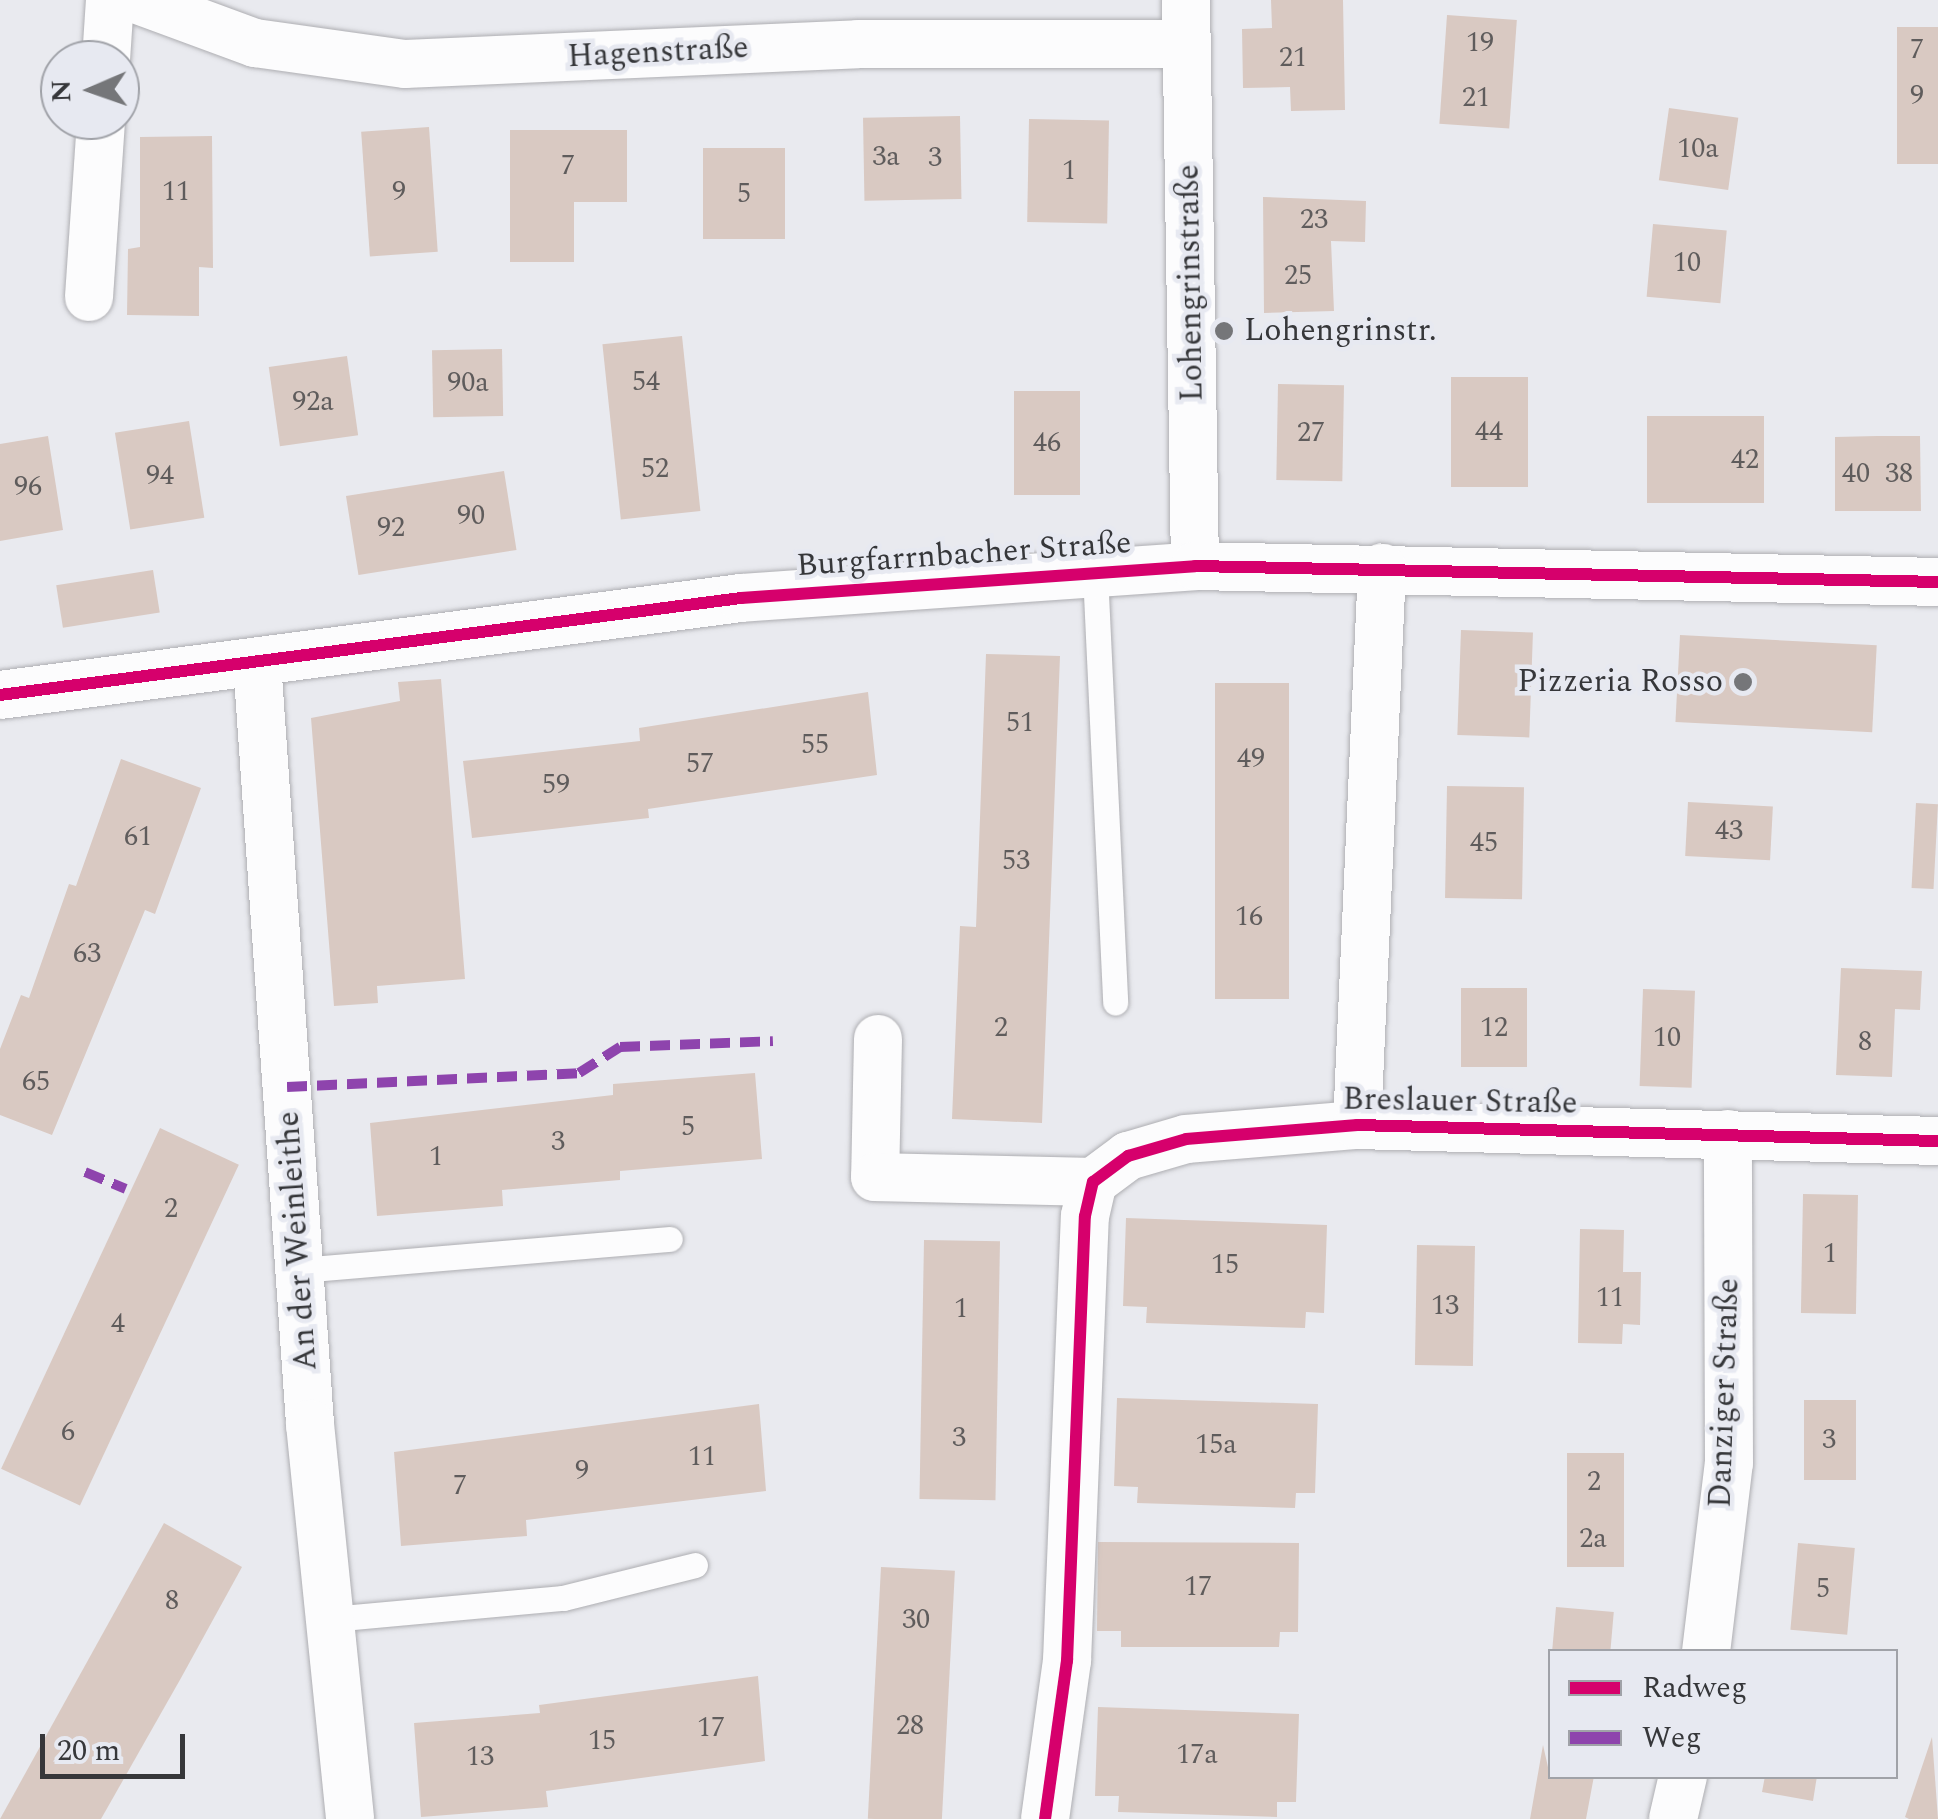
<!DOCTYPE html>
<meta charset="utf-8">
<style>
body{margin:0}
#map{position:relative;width:1938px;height:1819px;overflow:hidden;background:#e9eaef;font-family:Spectral,serif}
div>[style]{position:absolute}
.building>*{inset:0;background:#d9c9c2;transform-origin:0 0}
.roads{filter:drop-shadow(0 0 2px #aeaeb2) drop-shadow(0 0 2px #aeaeb2)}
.lane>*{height:25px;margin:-12.5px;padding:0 12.5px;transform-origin:12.5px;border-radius:12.5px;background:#fcfcfd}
.street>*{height:48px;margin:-24px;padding:0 24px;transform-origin:24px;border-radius:24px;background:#fcfcfd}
.quiet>*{height:10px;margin-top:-5px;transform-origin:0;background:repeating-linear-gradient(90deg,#8e44ad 0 20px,transparent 0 30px)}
.cycleway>*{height:12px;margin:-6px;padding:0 6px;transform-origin:6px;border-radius:6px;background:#d6006c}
.dots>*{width:28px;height:28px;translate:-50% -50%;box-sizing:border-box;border:5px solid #e7e9f1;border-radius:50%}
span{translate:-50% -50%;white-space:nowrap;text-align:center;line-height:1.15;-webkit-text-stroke:9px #e7e9f1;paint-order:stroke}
.number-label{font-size:28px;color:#5f5c5c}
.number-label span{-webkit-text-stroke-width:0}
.street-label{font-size:32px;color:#36373a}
.poi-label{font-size:32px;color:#36373a}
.left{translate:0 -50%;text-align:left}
.right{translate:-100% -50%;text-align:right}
.legend{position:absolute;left:1548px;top:1649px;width:350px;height:130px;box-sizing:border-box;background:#e7e9f1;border:2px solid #a0a2a8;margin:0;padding:12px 18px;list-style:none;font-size:30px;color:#36373a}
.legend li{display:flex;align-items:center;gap:20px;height:50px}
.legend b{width:50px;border:2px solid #a0a2a8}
.north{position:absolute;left:40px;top:40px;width:100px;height:100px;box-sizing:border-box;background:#e7e9f1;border:2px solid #a0a2a8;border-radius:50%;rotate:268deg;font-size:28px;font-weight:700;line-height:40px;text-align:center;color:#36373a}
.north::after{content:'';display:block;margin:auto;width:35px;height:45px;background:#757679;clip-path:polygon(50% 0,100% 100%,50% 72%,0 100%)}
.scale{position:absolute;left:40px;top:1734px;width:145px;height:45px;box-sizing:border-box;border:5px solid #36373a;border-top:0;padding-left:12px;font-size:30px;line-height:35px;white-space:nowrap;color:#36373a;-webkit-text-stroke:8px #e7e9f1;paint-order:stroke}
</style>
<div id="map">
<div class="building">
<div style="clip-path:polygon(1271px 0,1343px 0,1345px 110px,1291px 111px,1290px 87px,1243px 88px,1242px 29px,1272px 28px)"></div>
<div style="left:1447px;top:15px;width:70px;height:109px;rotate:4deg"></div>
<div style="left:1938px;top:27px;width:137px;height:41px;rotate:90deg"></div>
<div style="left:1669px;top:108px;width:70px;height:73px;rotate:8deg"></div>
<div style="left:960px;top:116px;width:83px;height:97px;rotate:89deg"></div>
<div style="left:1029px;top:119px;width:80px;height:103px;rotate:1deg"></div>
<div style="left:429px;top:127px;width:125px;height:68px;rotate:86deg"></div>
<div style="clip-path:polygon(510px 130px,627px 130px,627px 202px,574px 202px,574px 262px,510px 262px)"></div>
<div style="clip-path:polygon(212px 136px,213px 268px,199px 267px,199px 316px,127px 315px,128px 249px,140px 247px,140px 137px)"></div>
<div style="left:703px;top:148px;width:82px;height:91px"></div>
<div style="clip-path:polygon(1263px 197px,1366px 201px,1365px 242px,1331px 241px,1334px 311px,1264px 313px)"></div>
<div style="left:1653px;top:224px;width:74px;height:73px;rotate:5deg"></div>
<div style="left:682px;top:336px;width:176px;height:80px;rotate:84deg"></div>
<div style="left:502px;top:349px;width:67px;height:70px;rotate:89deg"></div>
<div style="left:347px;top:356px;width:80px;height:79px;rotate:82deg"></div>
<div style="left:1451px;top:377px;width:77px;height:110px"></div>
<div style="left:1278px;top:384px;width:66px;height:96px;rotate:1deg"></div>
<div style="left:1014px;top:391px;width:66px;height:104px"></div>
<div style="left:1764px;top:416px;width:87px;height:117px;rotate:90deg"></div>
<div style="left:189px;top:421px;width:98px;height:75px;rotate:81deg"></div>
<div style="clip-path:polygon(48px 436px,63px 530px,0 541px,0 444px)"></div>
<div style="clip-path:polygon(1877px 436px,1920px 436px,1921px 511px,1835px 511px,1835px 437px)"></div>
<div style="left:504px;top:471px;width:80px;height:160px;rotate:81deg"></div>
<div style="left:153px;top:570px;width:43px;height:98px;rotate:81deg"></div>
<div style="left:1461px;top:630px;width:72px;height:105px;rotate:2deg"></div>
<div style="left:1680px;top:635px;width:197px;height:87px;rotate:3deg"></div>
<div style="clip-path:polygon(986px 654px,1060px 656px,1042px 1123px,952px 1119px,960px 926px,976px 927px)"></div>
<div style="clip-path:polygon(441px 679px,465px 979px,377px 986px,378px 1003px,334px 1006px,311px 718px,400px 701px,398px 682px)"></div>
<div style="left:1215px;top:683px;width:74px;height:316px"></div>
<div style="clip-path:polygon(868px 692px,877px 775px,648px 809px,649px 818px,472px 838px,463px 761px,640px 741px,639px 728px)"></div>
<div style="clip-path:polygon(121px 759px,201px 788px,155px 914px,145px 910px,52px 1135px,0 1115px,0 1049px,21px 995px,29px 998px,69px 884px,76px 886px)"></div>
<div style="left:1447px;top:786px;width:77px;height:112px;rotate:1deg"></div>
<div style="left:1688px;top:802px;width:85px;height:54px;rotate:3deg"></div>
<div style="left:1916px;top:803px;width:22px;height:85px;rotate:3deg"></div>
<div style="clip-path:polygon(1841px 968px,1922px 971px,1920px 1010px,1895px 1009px,1892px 1077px,1836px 1075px)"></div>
<div style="left:1461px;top:988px;width:66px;height:79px"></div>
<div style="left:1643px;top:989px;width:52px;height:97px;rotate:2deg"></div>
<div style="clip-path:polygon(755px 1073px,762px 1159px,620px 1171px,620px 1180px,502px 1190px,503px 1206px,377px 1216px,370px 1123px,613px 1095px,613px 1084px)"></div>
<div style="left:160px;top:1128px;width:87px;height:376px;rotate:25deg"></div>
<div style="left:1803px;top:1194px;width:55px;height:119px;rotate:1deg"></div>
<div style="clip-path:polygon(1126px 1218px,1327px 1225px,1324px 1313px,1306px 1312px,1305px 1328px,1146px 1323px,1147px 1307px,1123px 1306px)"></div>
<div style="clip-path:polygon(1580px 1229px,1624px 1230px,1623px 1272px,1641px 1272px,1640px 1325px,1623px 1324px,1622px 1344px,1578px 1343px)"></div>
<div style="left:924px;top:1240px;width:76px;height:259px;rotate:1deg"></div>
<div style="left:1417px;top:1245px;width:58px;height:120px;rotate:1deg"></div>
<div style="clip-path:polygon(1117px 1398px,1318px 1404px,1315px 1493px,1296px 1493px,1295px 1508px,1137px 1503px,1138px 1487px,1114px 1486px)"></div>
<div style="left:1804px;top:1400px;width:52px;height:80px"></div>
<div style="clip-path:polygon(759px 1404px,766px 1491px,526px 1520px,527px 1536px,401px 1546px,394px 1452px)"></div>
<div style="left:1567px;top:1453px;width:57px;height:114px"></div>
<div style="clip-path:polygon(164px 1523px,242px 1567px,181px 1678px,101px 1819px,0 1819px)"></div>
<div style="clip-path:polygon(1098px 1542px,1299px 1543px,1298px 1632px,1280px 1632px,1279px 1647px,1121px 1647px,1121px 1631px,1097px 1631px)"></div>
<div style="left:1798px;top:1543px;width:57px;height:87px;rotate:5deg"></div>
<div style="left:881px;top:1567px;width:74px;height:252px;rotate:3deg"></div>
<div style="left:1556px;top:1607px;width:58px;height:45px;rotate:5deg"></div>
<div style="clip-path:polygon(758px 1676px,765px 1761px,546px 1791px,548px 1807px,421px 1817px,414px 1723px,540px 1713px,539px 1705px)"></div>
<div style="clip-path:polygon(1098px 1707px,1299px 1714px,1296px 1802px,1277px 1802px,1277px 1817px,1118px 1812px,1119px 1796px,1095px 1796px)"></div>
<div style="clip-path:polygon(1932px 1737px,1938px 1819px,1909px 1819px,1905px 1817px)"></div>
<div style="clip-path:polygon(1543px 1745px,1550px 1776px,1594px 1776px,1586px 1819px,1530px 1819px)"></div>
<div style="clip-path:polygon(1765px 1776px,1817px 1776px,1813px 1801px,1762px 1792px)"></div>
</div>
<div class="roads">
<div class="lane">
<div style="left:1095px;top:573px;width:430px;rotate:87.3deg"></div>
<div style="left:300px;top:1270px;width:371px;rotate:-4.8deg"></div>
<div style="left:331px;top:1619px;width:233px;rotate:-5.2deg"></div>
<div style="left:563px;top:1598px;width:136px;rotate:-14deg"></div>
</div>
<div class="street">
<div style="left:138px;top:0;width:125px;rotate:20.2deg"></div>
<div style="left:255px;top:43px;width:151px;rotate:8deg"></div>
<div style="left:405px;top:64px;width:453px;rotate:-2.5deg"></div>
<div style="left:858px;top:44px;width:329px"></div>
<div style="left:1186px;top:0;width:566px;rotate:89.09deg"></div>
<div style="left:106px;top:60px;width:60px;rotate:-86.2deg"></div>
<div style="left:89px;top:297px;width:177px;rotate:-86.1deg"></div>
<div style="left:257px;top:662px;width:764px;rotate:86.02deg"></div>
<div style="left:310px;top:1424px;width:397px;rotate:84.2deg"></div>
<div style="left:0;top:695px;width:747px;rotate:-7.46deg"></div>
<div style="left:741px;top:598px;width:455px;rotate:-4deg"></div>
<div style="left:1195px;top:566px;width:743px;rotate:1.23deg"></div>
<div style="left:878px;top:1039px;width:138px;rotate:91.2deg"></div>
<div style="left:875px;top:1177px;width:218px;rotate:1.3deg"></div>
<div style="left:1357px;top:1125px;width:558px;rotate:-87.43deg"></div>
<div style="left:1706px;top:1652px;width:190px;rotate:-83.1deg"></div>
<div style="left:1729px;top:1463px;width:329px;rotate:-90.2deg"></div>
<div style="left:1045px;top:1819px;width:160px;rotate:-82.1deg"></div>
<div style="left:1067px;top:1661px;width:445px;rotate:-87.7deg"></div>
<div style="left:1085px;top:1216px;width:35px;rotate:-77deg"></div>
<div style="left:1093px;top:1182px;width:44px;rotate:-36.6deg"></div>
<div style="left:1128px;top:1156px;width:60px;rotate:-16.3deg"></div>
<div style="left:1186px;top:1139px;width:172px;rotate:-4.7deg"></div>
<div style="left:1357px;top:1125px;width:581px;rotate:1.58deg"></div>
<div style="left:1673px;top:1819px;width:44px;rotate:-76.9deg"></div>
</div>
</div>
<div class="quiet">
<div style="left:287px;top:1087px;width:292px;rotate:-2.7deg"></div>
<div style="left:579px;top:1073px;width:49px;rotate:-32.4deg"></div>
<div style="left:620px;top:1047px;width:153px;rotate:-2.2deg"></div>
<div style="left:85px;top:1172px;width:44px;rotate:22.5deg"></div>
</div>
<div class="cycleway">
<div style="left:0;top:695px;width:747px;rotate:-7.46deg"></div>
<div style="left:741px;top:598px;width:455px;rotate:-4deg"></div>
<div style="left:1195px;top:566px;width:743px;rotate:1.23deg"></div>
<div style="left:1045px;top:1819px;width:160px;rotate:-82.1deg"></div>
<div style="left:1067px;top:1661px;width:445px;rotate:-87.7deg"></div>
<div style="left:1085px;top:1216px;width:35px;rotate:-77deg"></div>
<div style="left:1093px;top:1182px;width:44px;rotate:-36.6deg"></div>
<div style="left:1128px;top:1156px;width:60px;rotate:-16.3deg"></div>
<div style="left:1186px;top:1139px;width:172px;rotate:-4.7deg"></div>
<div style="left:1357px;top:1125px;width:581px;rotate:1.58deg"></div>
</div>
<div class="dots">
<div style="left:1224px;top:331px;background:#757679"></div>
<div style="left:1743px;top:682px;background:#757679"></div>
</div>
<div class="number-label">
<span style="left:1480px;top:43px">19</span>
<span style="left:1917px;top:50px">7</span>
<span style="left:1293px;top:58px">21</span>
<span style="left:1917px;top:96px">9</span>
<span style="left:1476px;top:98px">21</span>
<span style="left:1698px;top:149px">10a</span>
<span style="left:886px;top:157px">3a</span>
<span style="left:935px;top:158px">3</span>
<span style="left:568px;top:166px">7</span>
<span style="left:1069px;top:171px">1</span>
<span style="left:176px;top:192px">11</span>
<span style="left:399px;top:192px">9</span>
<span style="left:744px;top:194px">5</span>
<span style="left:1314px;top:220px">23</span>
<span style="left:1687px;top:263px">10</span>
<span style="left:1298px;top:276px">25</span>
<span style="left:646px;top:382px">54</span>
<span style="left:468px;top:383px">90a</span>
<span style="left:313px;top:402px">92a</span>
<span style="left:1489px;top:432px">44</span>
<span style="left:1311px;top:433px">27</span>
<span style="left:1047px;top:443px">46</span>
<span style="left:1745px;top:460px">42</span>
<span style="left:655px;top:469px">52</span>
<span style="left:1856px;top:474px">40</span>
<span style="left:1899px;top:474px">38</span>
<span style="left:160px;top:476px">94</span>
<span style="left:28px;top:487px">96</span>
<span style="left:471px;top:516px">90</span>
<span style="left:391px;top:528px">92</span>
<span style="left:1020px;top:723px">51</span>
<span style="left:815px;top:745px">55</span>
<span style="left:1251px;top:759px">49</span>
<span style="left:700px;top:764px">57</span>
<span style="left:556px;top:785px">59</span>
<span style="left:1729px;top:831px">43</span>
<span style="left:138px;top:837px">61</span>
<span style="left:1484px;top:843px">45</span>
<span style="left:1016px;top:861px">53</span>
<span style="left:1249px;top:917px">16</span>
<span style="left:87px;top:954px">63</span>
<span style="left:1001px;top:1028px">2</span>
<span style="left:1494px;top:1028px">12</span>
<span style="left:1667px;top:1038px">10</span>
<span style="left:1865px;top:1042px">8</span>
<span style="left:36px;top:1082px">65</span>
<span style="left:688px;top:1127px">5</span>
<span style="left:558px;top:1142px">3</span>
<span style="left:436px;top:1157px">1</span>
<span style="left:171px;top:1209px">2</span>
<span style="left:1830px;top:1254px">1</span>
<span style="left:1225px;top:1265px">15</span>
<span style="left:1610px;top:1298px">11</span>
<span style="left:1445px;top:1306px">13</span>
<span style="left:961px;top:1309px">1</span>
<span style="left:118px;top:1324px">4</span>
<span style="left:68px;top:1432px">6</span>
<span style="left:959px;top:1438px">3</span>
<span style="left:1829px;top:1440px">3</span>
<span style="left:1216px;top:1445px">15a</span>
<span style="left:702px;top:1457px">11</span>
<span style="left:582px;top:1471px">9</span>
<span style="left:1594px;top:1482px">2</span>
<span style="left:460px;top:1486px">7</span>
<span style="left:1593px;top:1539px">2a</span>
<span style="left:1198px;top:1587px">17</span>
<span style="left:1823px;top:1589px">5</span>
<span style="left:172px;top:1601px">8</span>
<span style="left:916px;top:1620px">30</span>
<span style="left:910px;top:1726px">28</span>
<span style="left:711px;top:1728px">17</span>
<span style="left:602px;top:1741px">15</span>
<span style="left:1197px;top:1755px">17a</span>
<span style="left:480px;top:1757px">13</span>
</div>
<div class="street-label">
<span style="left:658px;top:53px;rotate:-3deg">Hagenstraße</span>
<span style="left:1191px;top:283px;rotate:-91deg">Lohengrinstraße</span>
<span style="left:964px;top:555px;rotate:-4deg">Burgfarrnbacher Straße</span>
<span style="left:1460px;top:1102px;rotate:1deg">Breslauer Straße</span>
<span style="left:298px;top:1241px;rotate:-94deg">An der Weinleithe</span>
<span style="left:1725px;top:1393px;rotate:-88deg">Danziger Straße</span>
</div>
<div class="poi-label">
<span class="left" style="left:1244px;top:331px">Lohengrinstr.</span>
<span class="right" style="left:1723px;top:682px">Pizzeria Rosso</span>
</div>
<ul class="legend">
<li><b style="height:12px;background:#d6006c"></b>Radweg</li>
<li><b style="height:12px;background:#8e44ad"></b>Weg</li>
</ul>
<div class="north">N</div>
<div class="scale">20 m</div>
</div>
